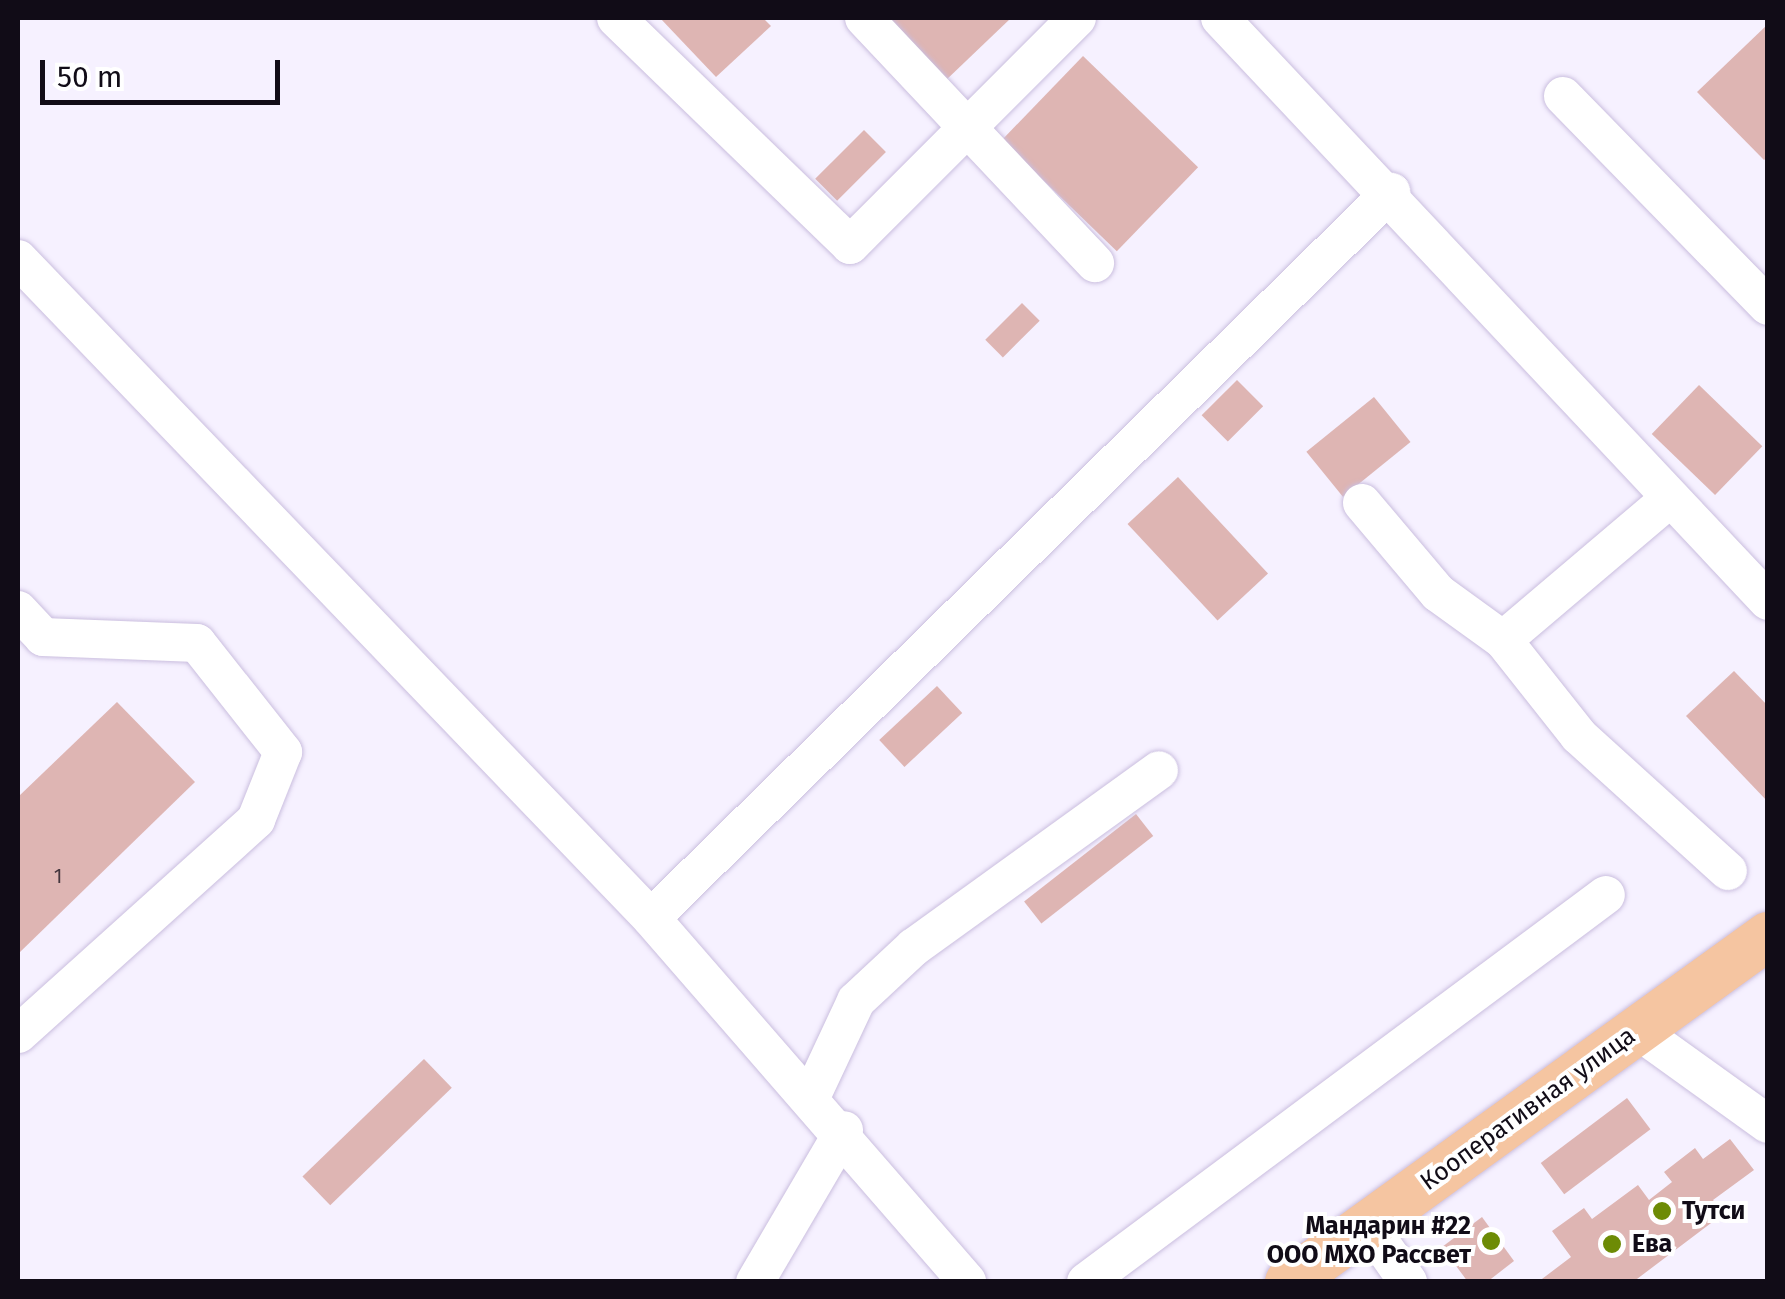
<!DOCTYPE html>
<meta charset="utf-8">
<style>
body{margin:0}
#map{position:relative;width:1785px;height:1299px;overflow:hidden;background:#f6f1ff;font-family:"Fira Sans",sans-serif}
div>[style]{position:absolute}
.building>*{inset:0;background:#deb5b3;transform-origin:0 0}
.roads{filter:drop-shadow(0 0 2px #cabedf) drop-shadow(0 0 2px #cabedf)}
.minor>*{height:38px;margin:-19px;padding:0 19px;transform-origin:19px;border-radius:19px;background:#fff}
.major>*{height:48px;margin:-24px;padding:0 24px;transform-origin:24px;border-radius:24px;background:#f5c5a1}
.dots>*{width:28px;height:28px;translate:-50% -50%;box-sizing:border-box;border:5px solid #fff;border-radius:50%}
span{translate:-50% -50%;white-space:nowrap;text-align:center;line-height:1.15;-webkit-text-stroke:8px #fff;paint-order:stroke}
.number-label{font-size:20px;color:#44363e}
.number-label span{-webkit-text-stroke-width:0}
.street-label{font-size:25px;color:#110c17}
.poi-label{font-size:25px;color:#110c17;font-weight:700}
.left{translate:0 -50%;text-align:left}
.right{translate:-100% -50%;text-align:right}
.frame{position:absolute;inset:0;border:20px solid #110c17;pointer-events:none}
.scale{position:absolute;left:40px;top:60px;width:240px;height:45px;box-sizing:border-box;border:5px solid #110c17;border-top:0;padding-left:12px;font-size:30px;line-height:35px;white-space:nowrap;color:#110c17;-webkit-text-stroke:8px #fff;paint-order:stroke}
</style>
<div id="map">
<div class="building">
<div style="clip-path:polygon(660px 18px,763px 18px,771px 26px,716px 77px)"></div>
<div style="clip-path:polygon(882px 18px,1011px 18px,944px 82px)"></div>
<div style="clip-path:polygon(1768px 24px,1768px 157px,1764px 160px,1697px 92px)"></div>
<div style="left:1083px;top:56px;width:160px;height:117px;rotate:44deg"></div>
<div style="left:864px;top:130px;width:31px;height:69px;rotate:45deg"></div>
<div style="left:1022px;top:303px;width:25px;height:52px;rotate:45deg"></div>
<div style="left:1237px;top:380px;width:37px;height:50px;rotate:45deg"></div>
<div style="left:1699px;top:385px;width:88px;height:68px;rotate:44deg"></div>
<div style="left:1374px;top:397px;width:58px;height:87px;rotate:51deg"></div>
<div style="left:1178px;top:477px;width:132px;height:69px;rotate:47deg"></div>
<div style="clip-path:polygon(1734px 671px,1768px 706px,1768px 802px,1686px 716px)"></div>
<div style="left:937px;top:686px;width:37px;height:79px;rotate:47deg"></div>
<div style="clip-path:polygon(117px 702px,195px 782px,18px 954px,18px 797px)"></div>
<div style="left:1136px;top:814px;width:28px;height:142px;rotate:52deg"></div>
<div style="left:424px;top:1059px;width:40px;height:169px;rotate:46deg"></div>
<div style="left:1627px;top:1098px;width:39px;height:108px;rotate:53deg"></div>
<div style="clip-path:polygon(1730px 1139px,1754px 1170px,1713px 1200px,1723px 1214px,1633px 1282px,1538px 1282px,1571px 1257px,1552px 1231px,1584px 1208px,1592px 1219px,1638px 1185px,1649px 1200px,1672px 1182px,1664px 1172px,1695px 1148px,1703px 1159px)"></div>
<div style="clip-path:polygon(1482px 1217px,1514px 1261px,1487px 1282px,1468px 1282px,1442px 1247px)"></div>
</div>
<div class="roads">
<div class="minor">
<div style="left:616px;top:18px;width:326px;rotate:44.1deg"></div>
<div style="left:850px;top:245px;width:321px;rotate:-45deg"></div>
<div style="left:864px;top:18px;width:337px;rotate:46.7deg"></div>
<div style="left:1220px;top:18px;width:800px;rotate:46.77deg"></div>
<div style="left:1563px;top:96px;width:293px;rotate:45.7deg"></div>
<div style="left:18px;top:259px;width:914px;rotate:46.15deg"></div>
<div style="left:651px;top:918px;width:482px;rotate:49deg"></div>
<div style="left:1362px;top:503px;width:118px;rotate:49.8deg"></div>
<div style="left:1438px;top:593px;width:80px;rotate:35.9deg"></div>
<div style="left:1503px;top:640px;width:122px;rotate:51.6deg"></div>
<div style="left:1579px;top:736px;width:201px;rotate:42.2deg"></div>
<div style="left:18px;top:610px;width:37px;rotate:47deg"></div>
<div style="left:43px;top:637px;width:154px;rotate:2.2deg"></div>
<div style="left:197px;top:643px;width:139px;rotate:51.7deg"></div>
<div style="left:283px;top:752px;width:73px;rotate:111.7deg"></div>
<div style="left:256px;top:820px;width:320px;rotate:138deg"></div>
<div style="left:1503px;top:640px;width:216px;rotate:-40.3deg"></div>
<div style="left:651px;top:918px;width:1037px;rotate:-44.45deg"></div>
<div style="left:1637px;top:1030px;width:161px;rotate:35.7deg"></div>
<div style="left:812px;top:1095px;width:104px;rotate:-64.9deg"></div>
<div style="left:856px;top:1001px;width:79px;rotate:-43deg"></div>
<div style="left:914px;top:947px;width:302px;rotate:-35.8deg"></div>
<div style="left:1368px;top:1225px;width:70px;rotate:54.9deg"></div>
<div style="left:755px;top:1282px;width:176px;rotate:-59.6deg"></div>
<div style="left:1086px;top:1282px;width:648px;rotate:-36.66deg"></div>
</div>
<div class="major">
<div style="left:1289px;top:1282px;width:591px;rotate:-35.84deg"></div>
</div>
</div>
<div class="dots">
<div style="left:1662px;top:1211px;background:#6d8b05"></div>
<div style="left:1491px;top:1241px;background:#6d8b05"></div>
<div style="left:1612px;top:1244px;background:#6d8b05"></div>
</div>
<div class="number-label">
<span style="left:58px;top:876px">1</span>
</div>
<div class="street-label">
<span style="left:1528px;top:1109px;rotate:-36deg">Кооперативная улица</span>
</div>
<div class="poi-label">
<span class="left" style="left:1682px;top:1211px">Тутси</span>
<span class="right" style="left:1471px;top:1241px">Мандарин #22<br>ООО МХО Рассвет</span>
<span class="left" style="left:1632px;top:1244px">Ева</span>
</div>
<div class="frame"></div>
<div class="scale">50 m</div>
</div>
